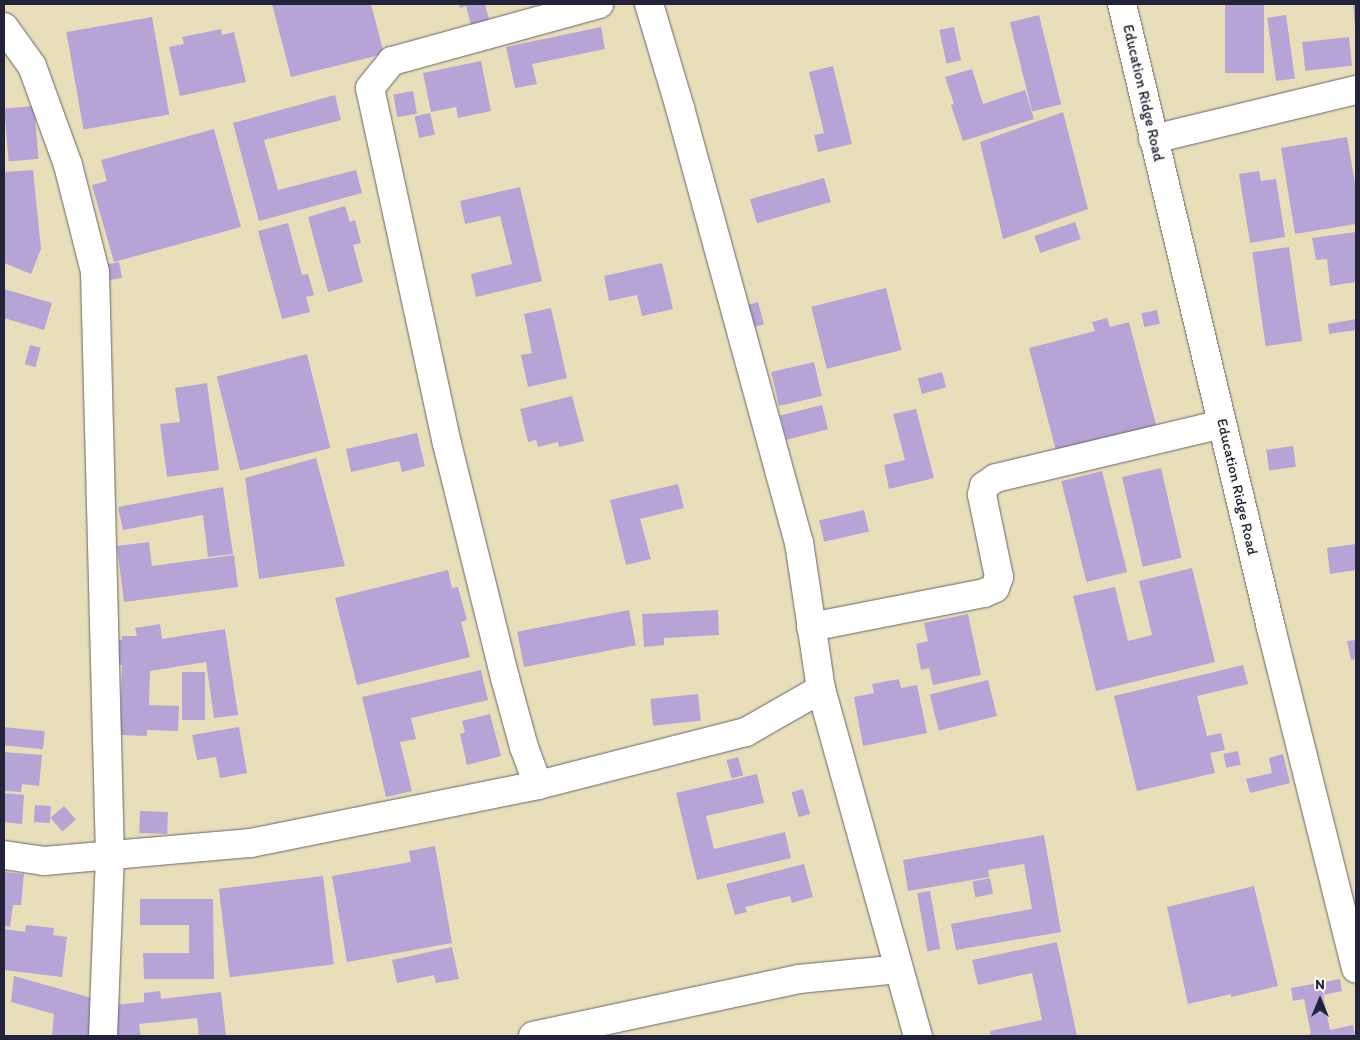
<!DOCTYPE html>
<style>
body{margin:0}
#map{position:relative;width:1360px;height:1040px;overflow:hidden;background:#e9deba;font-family:Itim,sans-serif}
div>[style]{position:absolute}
.building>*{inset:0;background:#b7a4d6;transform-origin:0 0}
.roads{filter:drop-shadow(0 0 1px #686467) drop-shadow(0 0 1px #686467)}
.minor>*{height:28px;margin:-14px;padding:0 14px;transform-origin:14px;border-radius:14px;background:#fff}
.major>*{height:28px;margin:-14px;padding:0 14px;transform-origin:14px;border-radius:14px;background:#fff}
span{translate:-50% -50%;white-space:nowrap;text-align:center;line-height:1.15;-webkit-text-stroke:4.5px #fdfcf7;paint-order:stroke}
.street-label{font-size:15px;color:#22223b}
.frame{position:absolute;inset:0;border:5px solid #22223b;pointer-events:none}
.north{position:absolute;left:1295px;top:975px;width:50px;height:50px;-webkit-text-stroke:4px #fdfcf7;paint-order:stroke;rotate:0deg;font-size:14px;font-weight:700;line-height:20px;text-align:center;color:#22223b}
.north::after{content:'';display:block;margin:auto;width:18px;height:22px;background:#22223b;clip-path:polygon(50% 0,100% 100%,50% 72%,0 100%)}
</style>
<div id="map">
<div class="building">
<div style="clip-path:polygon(272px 4px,371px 4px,384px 54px,291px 77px)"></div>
<div style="clip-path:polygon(459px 4px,485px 4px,491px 27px,480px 23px,471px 25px,466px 6px,460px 8px)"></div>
<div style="left:1225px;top:4px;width:39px;height:69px"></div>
<div style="clip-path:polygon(1353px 4px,1356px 4px,1356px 28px,1355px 28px)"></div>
<div style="left:1039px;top:15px;width:92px;height:30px;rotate:76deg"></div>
<div style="left:1286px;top:15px;width:64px;height:19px;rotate:82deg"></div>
<div style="left:152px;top:17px;width:99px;height:87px;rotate:80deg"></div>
<div style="clip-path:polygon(601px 27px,605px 49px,532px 64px,537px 84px,515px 88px,506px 47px)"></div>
<div style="left:954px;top:27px;width:34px;height:15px;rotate:78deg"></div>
<div style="clip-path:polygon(221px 29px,222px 35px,234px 32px,246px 82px,180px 96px,169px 47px,184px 44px,182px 37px)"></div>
<div style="left:1349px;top:37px;width:29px;height:47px;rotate:84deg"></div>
<div style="clip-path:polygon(481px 61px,491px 111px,458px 118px,456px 107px,431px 112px,423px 73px)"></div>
<div style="clip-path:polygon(833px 66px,852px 144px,818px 152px,814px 135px,824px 133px,809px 72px)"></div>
<div style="clip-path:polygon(972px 69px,983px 104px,1025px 90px,1034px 119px,963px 141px,951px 105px,954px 104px,945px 77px)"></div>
<div style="left:413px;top:91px;width:23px;height:20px;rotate:80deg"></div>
<div style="clip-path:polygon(335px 95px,341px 120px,264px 140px,278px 190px,356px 170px,362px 193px,259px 221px,233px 123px)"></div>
<div style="left:34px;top:106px;width:53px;height:30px;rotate:85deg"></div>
<div style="clip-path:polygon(1063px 112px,1088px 209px,1003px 239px,980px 142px)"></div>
<div style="left:430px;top:113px;width:22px;height:16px;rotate:77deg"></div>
<div style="clip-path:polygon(214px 129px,241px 227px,114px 262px,92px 185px,107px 181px,101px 160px)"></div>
<div style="clip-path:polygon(1347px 137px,1356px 189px,1356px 224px,1295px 234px,1281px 148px)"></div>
<div style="clip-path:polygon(33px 170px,41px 249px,31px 274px,4px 263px,4px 172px)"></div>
<div style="clip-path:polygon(1259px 171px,1261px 181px,1276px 179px,1285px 237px,1250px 243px,1239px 174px)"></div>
<div style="left:824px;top:178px;width:25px;height:77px;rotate:74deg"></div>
<div style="clip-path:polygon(520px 187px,542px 281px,476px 297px,471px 274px,512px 264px,500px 216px,465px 224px,460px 201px)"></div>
<div style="clip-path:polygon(345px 206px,350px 222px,355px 220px,361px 243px,353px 245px,363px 282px,328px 292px,308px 217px)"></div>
<div style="left:1075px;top:222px;width:18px;height:43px;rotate:71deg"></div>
<div style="clip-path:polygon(288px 223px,302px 275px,308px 274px,314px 295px,306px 297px,310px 312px,282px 319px,258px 231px)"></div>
<div style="clip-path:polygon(1356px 232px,1356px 282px,1330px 286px,1327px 259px,1316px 260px,1312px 238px)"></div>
<div style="left:1289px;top:247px;width:95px;height:37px;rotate:82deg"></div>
<div style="left:119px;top:262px;width:16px;height:15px;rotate:79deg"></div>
<div style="clip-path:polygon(662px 263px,673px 309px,642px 316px,637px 295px,609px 301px,604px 276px)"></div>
<div style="left:886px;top:288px;width:64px;height:77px;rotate:76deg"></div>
<div style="clip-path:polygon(4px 289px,52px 303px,44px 330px,4px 318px)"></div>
<div style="left:758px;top:302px;width:23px;height:15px;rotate:75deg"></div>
<div style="clip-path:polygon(551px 308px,567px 378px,528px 387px,521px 355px,532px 353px,524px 314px)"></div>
<div style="left:1157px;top:310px;width:14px;height:16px;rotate:78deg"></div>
<div style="clip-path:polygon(1107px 318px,1110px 327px,1129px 322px,1158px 432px,1058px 458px,1029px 348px,1095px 331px,1092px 322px)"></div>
<div style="clip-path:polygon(1356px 319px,1356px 330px,1329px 334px,1328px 324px)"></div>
<div style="left:30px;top:345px;width:11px;height:20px;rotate:15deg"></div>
<div style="left:307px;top:354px;width:97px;height:93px;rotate:76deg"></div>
<div style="left:814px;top:362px;width:35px;height:44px;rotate:77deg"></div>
<div style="left:942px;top:372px;width:16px;height:25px;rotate:75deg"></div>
<div style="clip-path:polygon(207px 383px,219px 470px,167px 477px,160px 424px,180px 422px,175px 388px)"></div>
<div style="clip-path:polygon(572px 396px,584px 441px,559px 447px,558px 442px,538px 447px,536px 440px,528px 442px,520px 409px)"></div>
<div style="left:822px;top:405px;width:25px;height:43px;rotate:76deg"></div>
<div style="clip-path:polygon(916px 409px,934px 478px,889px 489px,884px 465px,905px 460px,893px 414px)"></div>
<div style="clip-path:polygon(417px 433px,425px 466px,402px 472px,399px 461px,351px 472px,346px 449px)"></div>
<div style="left:1293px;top:446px;width:21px;height:27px;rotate:82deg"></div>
<div style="clip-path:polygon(316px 458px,345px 566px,259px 579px,245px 478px)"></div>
<div style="left:1161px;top:468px;width:92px;height:40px;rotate:77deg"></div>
<div style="left:1102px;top:471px;width:104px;height:42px;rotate:76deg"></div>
<div style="clip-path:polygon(678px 484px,684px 508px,640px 519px,651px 559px,626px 565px,610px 500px)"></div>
<div style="clip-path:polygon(223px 487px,233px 554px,208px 557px,203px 515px,123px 530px,118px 507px)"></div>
<div style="left:864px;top:510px;width:22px;height:46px;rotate:77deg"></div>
<div style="clip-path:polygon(149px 542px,152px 566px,234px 555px,238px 587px,124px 602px,117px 546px)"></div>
<div style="clip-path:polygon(1356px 544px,1356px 570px,1330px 574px,1327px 548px)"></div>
<div style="clip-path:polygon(1192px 568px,1215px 662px,1096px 691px,1073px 596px,1115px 587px,1128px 641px,1152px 635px,1139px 581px)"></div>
<div style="clip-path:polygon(448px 570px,452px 588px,458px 587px,467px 620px,461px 622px,470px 657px,357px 685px,335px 598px)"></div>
<div style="left:629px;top:610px;width:36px;height:114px;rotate:79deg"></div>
<div style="clip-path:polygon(718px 610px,719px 635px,664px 638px,664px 645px,644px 647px,642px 614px)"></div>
<div style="clip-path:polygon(968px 614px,981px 675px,933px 685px,929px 668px,921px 670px,916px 644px,928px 641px,924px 623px)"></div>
<div style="clip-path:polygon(160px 624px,162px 639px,225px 629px,238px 715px,214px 718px,206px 662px,150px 671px,149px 705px,179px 706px,178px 731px,147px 730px,147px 736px,120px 735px,122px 665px,115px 665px,116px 640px,122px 640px,122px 636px,137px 636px,135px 628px)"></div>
<div style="clip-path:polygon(1356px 640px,1356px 659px,1351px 660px,1347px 641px)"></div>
<div style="clip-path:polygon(1243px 665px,1248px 684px,1197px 696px,1207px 736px,1221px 733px,1225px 750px,1210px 753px,1215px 773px,1137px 791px,1114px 696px)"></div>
<div style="clip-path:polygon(481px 670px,488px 700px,411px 718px,416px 739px,400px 742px,412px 791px,386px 797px,362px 697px)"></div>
<div style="left:182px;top:672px;width:23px;height:48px"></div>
<div style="clip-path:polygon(899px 679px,901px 688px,917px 685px,927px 733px,863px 746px,854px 697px,874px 693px,872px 684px)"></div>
<div style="left:988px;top:680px;width:37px;height:60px;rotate:76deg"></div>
<div style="left:698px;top:694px;width:27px;height:48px;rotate:84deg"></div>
<div style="clip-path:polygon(490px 714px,501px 756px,467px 765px,460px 734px,465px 732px,462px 721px)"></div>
<div style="left:4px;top:727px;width:41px;height:18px;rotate:6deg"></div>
<div style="clip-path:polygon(239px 727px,247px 773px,220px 778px,216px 757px,197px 760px,192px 735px)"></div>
<div style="left:1238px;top:751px;width:14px;height:15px;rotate:78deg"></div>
<div style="clip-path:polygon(4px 752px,42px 755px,39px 786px,22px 784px,21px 792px,4px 791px)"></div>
<div style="clip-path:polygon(1283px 754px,1290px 783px,1250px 793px,1246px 779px,1272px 773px,1269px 758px)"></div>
<div style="left:738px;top:757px;width:19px;height:12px;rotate:74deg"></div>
<div style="clip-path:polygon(757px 774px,764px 803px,706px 816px,714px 849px,785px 832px,791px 858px,697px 880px,676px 793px)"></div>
<div style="left:803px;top:789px;width:26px;height:12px;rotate:74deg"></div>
<div style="clip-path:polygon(4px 793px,24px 795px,22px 824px,4px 822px)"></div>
<div style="left:35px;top:805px;width:16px;height:17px;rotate:4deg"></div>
<div style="left:64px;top:806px;width:18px;height:18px;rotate:49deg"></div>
<div style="left:140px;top:811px;width:28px;height:22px;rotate:2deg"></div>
<div style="clip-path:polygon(1044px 835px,1061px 932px,956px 950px,951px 924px,1032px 909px,1024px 864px,988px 870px,989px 877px,908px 891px,903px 860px)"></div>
<div style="clip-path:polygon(435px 846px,452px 943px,347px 962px,332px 876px,411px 862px,409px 851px)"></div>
<div style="clip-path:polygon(804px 864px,813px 897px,792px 903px,790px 896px,745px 907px,747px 912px,735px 915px,726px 884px)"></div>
<div style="clip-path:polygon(4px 872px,24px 874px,21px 905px,13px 905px,10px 927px,4px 926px)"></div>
<div style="left:323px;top:876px;width:89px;height:105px;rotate:83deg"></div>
<div style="left:990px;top:878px;width:16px;height:18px;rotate:79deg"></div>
<div style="clip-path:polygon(1254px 886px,1278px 986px,1231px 997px,1231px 994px,1188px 1004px,1167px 907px)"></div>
<div style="left:930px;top:891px;width:59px;height:13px;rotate:80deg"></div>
<div style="clip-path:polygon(140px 899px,213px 899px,214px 979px,144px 979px,143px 953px,189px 953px,189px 925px,140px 925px)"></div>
<div style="clip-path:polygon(26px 925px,54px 928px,53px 935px,67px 937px,62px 977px,4px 970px,4px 929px,25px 932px)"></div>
<div style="clip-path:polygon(1057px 942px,1077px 1036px,991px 1036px,990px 1031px,1042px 1020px,1032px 973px,978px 985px,972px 960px)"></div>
<div style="clip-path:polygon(452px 947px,459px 979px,436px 983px,434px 975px,397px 983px,392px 960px)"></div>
<div style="clip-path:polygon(14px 976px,92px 998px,90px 1036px,52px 1036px,54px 1014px,11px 1002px)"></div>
<div style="clip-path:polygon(1340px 979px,1342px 991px,1323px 995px,1330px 1030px,1353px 1025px,1355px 1036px,1305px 1036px,1311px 1034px,1304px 999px,1293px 1001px,1291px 988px)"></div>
<div style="clip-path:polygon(160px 991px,161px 999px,221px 992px,226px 1036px,199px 1036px,197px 1018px,139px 1024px,141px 1036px,113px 1036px,113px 1034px,117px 1033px,114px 1005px,144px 1002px,144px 993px)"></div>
</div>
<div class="roads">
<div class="minor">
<div style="left:649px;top:4px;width:109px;rotate:73.4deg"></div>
<div style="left:680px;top:108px;width:450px;rotate:74.7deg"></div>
<div style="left:799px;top:542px;width:149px;rotate:81.5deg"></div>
<div style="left:821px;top:689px;width:360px;rotate:74.4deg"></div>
<div style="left:4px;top:27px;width:48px;rotate:54.3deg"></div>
<div style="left:32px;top:66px;width:105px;rotate:70deg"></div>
<div style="left:68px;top:165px;width:110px;rotate:75.8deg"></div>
<div style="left:95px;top:272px;width:583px;rotate:88.53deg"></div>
<div style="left:110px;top:855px;width:181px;rotate:92.2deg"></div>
<div style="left:1153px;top:139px;width:209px;rotate:-13.6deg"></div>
<div style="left:811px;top:627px;width:176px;rotate:-11.1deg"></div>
<div style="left:984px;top:593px;width:12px;rotate:-24deg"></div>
<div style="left:995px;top:588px;width:12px;rotate:-70deg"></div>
<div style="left:999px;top:577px;width:84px;rotate:-101.7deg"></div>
<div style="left:982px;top:495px;width:9px;rotate:-77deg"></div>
<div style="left:984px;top:486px;width:14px;rotate:-34deg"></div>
<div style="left:996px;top:478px;width:232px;rotate:-13.4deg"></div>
<div style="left:538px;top:785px;width:40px;rotate:-110.2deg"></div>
<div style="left:524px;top:747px;width:72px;rotate:-105.4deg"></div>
<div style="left:505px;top:678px;width:241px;rotate:-103.9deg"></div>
<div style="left:447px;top:444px;width:364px;rotate:-102.2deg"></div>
<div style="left:370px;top:88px;width:35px;rotate:-51deg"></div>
<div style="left:392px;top:61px;width:215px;rotate:-15.4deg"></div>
<div style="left:4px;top:855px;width:40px;rotate:8.5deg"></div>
<div style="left:44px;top:861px;width:208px;rotate:-5deg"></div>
<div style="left:251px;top:843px;width:293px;rotate:-11.4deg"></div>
<div style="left:538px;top:785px;width:215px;rotate:-14.3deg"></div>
<div style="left:746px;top:732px;width:86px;rotate:-29.8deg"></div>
<div style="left:533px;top:1036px;width:272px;rotate:-12.1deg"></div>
<div style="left:799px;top:979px;width:100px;rotate:-5.7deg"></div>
</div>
<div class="major">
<div style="left:1122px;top:4px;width:642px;rotate:76.57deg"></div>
<div style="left:1271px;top:628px;width:351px;rotate:76deg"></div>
</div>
</div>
<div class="street-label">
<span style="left:1143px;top:93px;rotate:77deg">Education Ridge Road</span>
<span style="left:1237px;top:487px;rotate:77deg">Education Ridge Road</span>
</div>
<div class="frame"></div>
<div class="north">N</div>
</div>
